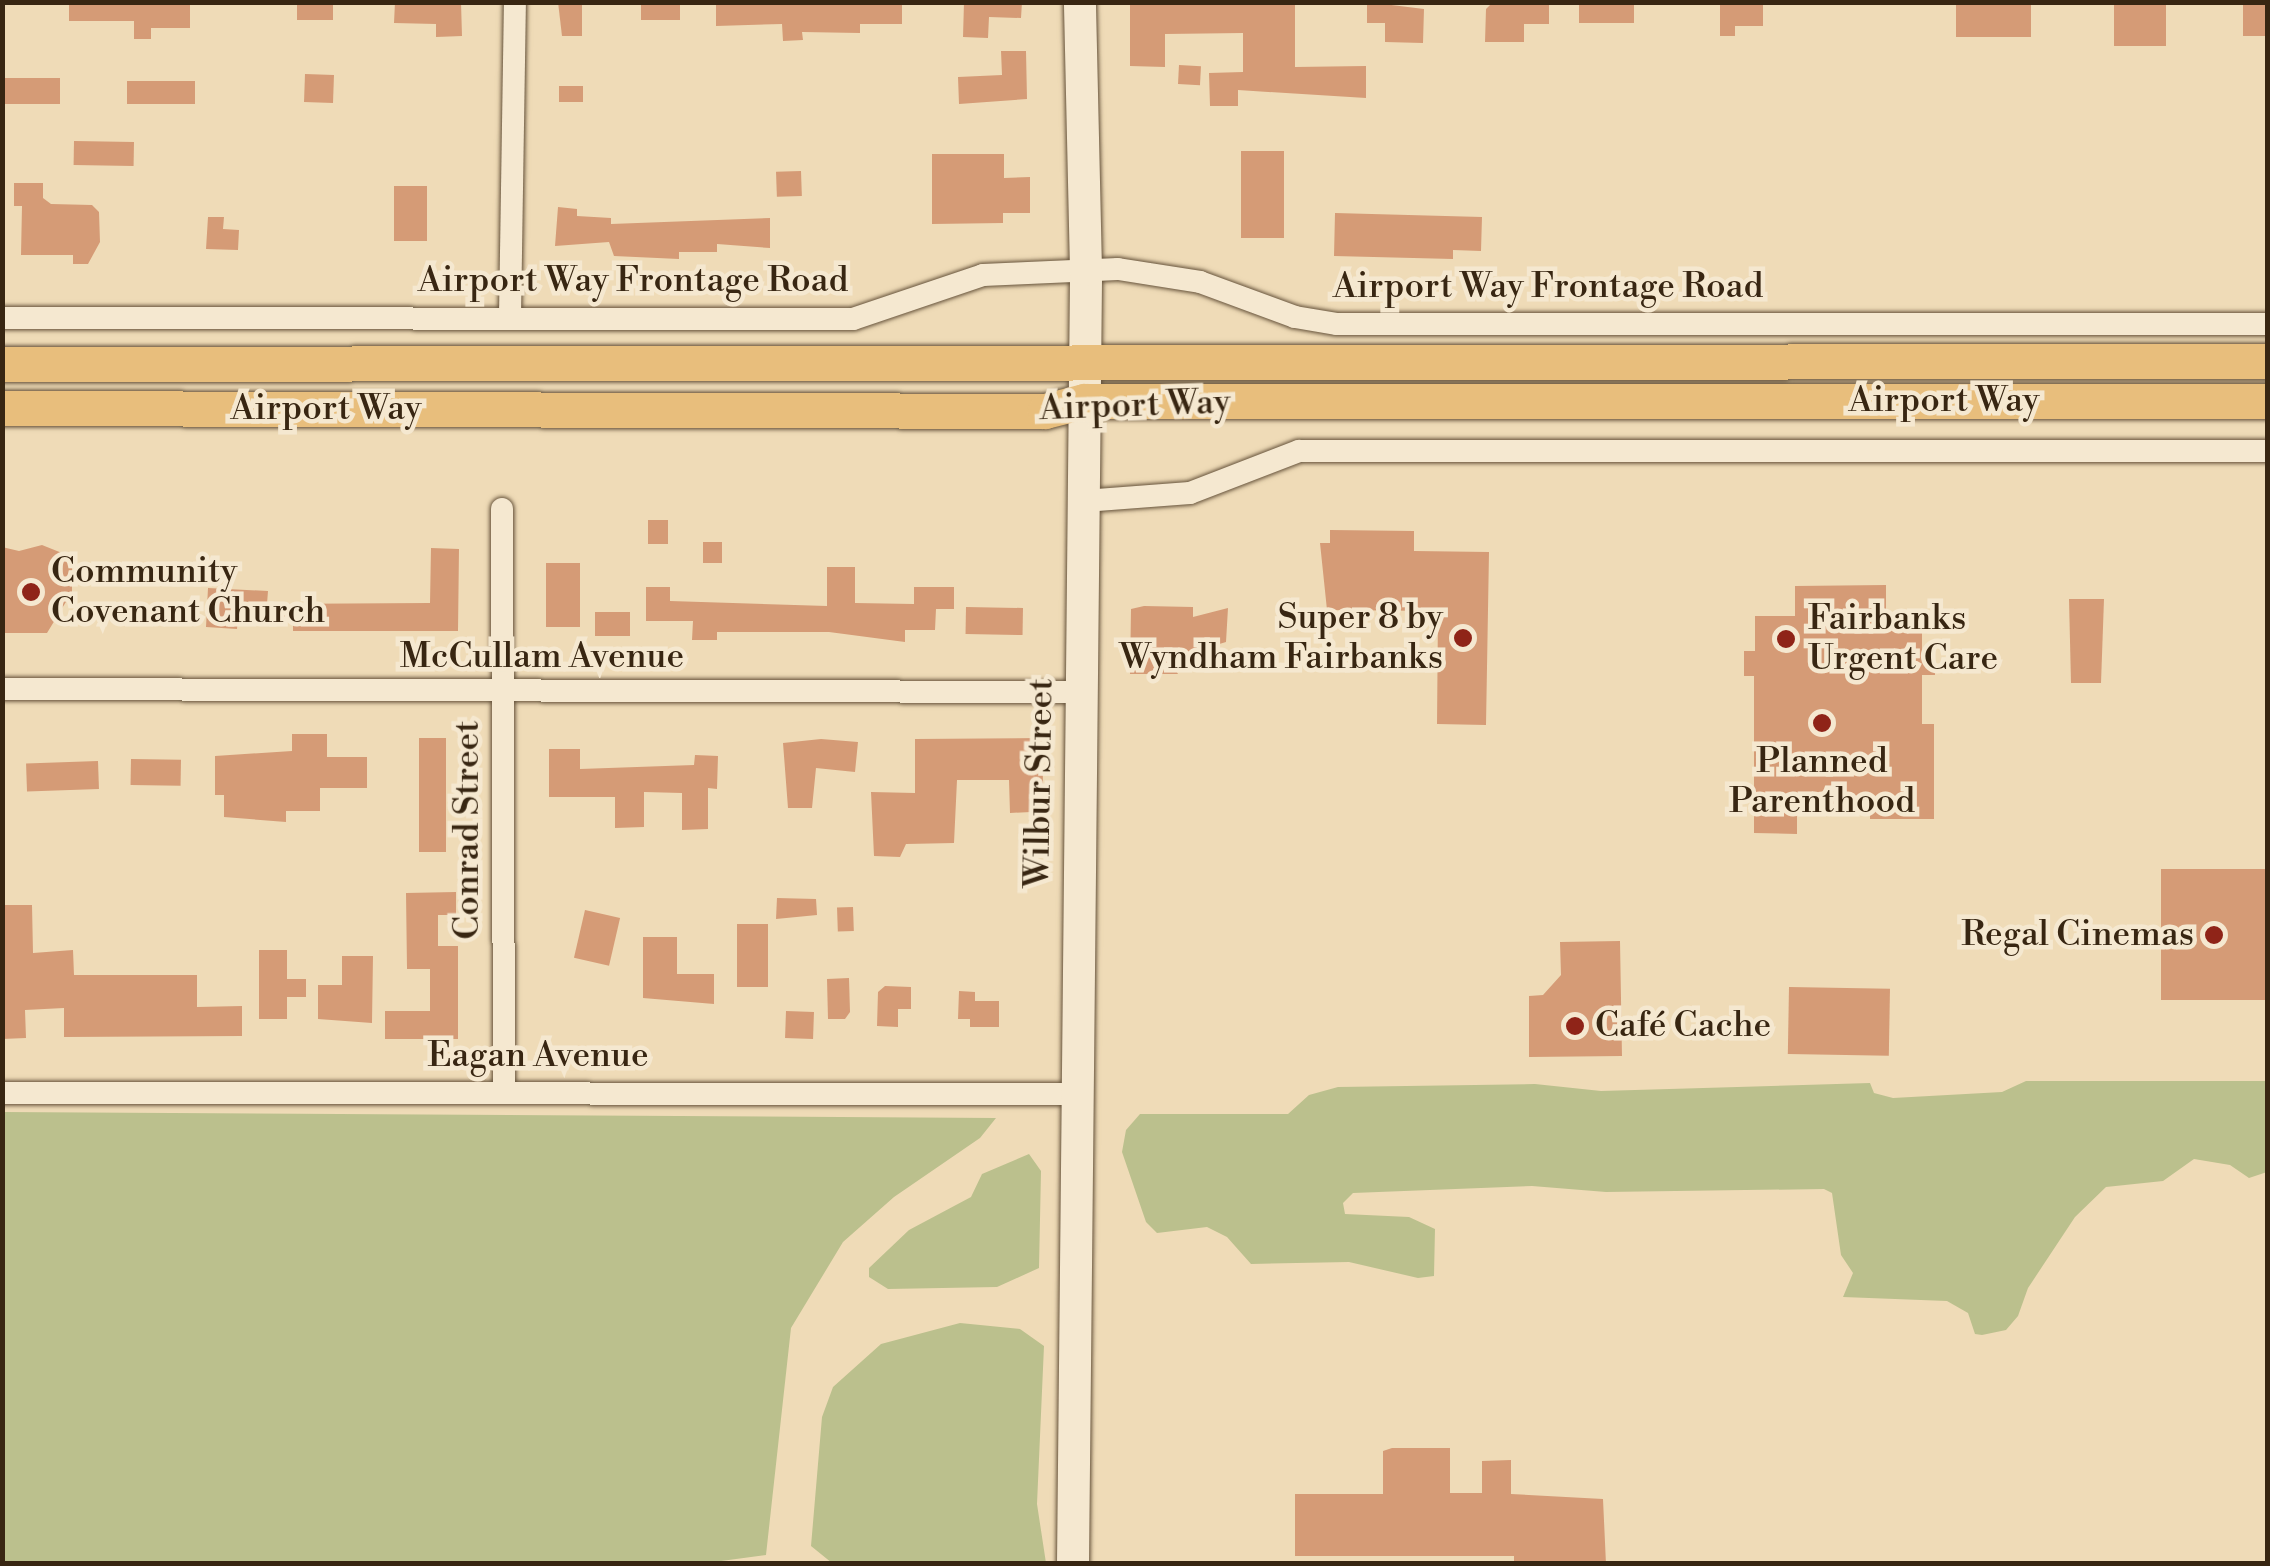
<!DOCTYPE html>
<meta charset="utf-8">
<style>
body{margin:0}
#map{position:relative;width:2270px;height:1566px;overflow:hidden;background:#efdbb7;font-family:"Libre Bodoni",serif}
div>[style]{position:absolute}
.green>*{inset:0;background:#bbc08d}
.building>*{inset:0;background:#d59b76;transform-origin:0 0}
.roads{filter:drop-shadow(0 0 2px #66533b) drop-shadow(0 0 2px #66533b)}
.street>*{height:22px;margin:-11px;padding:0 11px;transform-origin:11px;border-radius:11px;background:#f5e8d0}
.secondary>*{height:32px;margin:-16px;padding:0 16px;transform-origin:16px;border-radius:16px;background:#f5e8d0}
.primary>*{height:35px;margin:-17.5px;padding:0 17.5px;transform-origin:17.5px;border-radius:17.5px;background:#e8be7c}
.dots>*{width:28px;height:28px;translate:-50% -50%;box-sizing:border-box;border:5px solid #f5e8d0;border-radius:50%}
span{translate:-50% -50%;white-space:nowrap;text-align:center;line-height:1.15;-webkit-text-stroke:9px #f5e8d0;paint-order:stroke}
.street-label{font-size:35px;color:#382612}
.poi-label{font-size:35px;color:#382612}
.left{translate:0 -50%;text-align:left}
.right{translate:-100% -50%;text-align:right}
.frame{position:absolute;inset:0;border:5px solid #382612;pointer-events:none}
</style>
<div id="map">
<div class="green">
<div style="clip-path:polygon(2026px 1081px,2267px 1081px,2267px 1172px,2249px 1178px,2230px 1165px,2194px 1159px,2163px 1181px,2106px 1187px,2075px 1217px,2028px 1288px,2018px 1316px,2006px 1330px,1982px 1335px,1975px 1334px,1968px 1313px,1947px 1301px,1843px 1297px,1853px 1273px,1841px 1255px,1832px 1193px,1824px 1189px,1606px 1192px,1532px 1186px,1353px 1193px,1343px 1203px,1345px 1214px,1409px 1217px,1435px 1229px,1434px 1276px,1418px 1278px,1349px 1262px,1251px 1264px,1227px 1237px,1207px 1227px,1157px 1233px,1146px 1222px,1122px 1152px,1126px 1130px,1140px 1114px,1288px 1114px,1309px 1095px,1338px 1087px,1535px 1084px,1601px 1091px,1870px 1083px,1874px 1093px,1893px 1098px,2002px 1092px)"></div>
<div style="clip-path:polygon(3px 1112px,996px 1118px,980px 1138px,894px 1197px,843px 1242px,791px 1328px,766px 1555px,699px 1564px,3px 1564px)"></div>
<div style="clip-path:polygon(1029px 1154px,1041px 1171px,1039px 1268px,997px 1287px,888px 1289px,869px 1277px,869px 1268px,909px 1230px,971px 1197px,982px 1174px)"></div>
<div style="clip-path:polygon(960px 1323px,1020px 1329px,1044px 1346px,1037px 1504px,1046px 1563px,832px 1563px,811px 1546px,822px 1417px,833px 1387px,881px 1344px)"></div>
</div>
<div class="building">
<div style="clip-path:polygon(69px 2px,190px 2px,190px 28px,151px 28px,151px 39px,134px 39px,134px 21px,69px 21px)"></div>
<div style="left:297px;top:2px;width:36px;height:18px"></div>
<div style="clip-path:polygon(395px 2px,461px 2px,462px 36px,436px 37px,436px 24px,394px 23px)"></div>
<div style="clip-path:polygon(558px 2px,582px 2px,582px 36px,562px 36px)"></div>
<div style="left:641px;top:2px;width:39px;height:18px"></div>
<div style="clip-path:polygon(902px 2px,902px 24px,860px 24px,860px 33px,802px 32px,803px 40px,783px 41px,782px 24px,716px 26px,716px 3px)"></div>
<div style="clip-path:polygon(964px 2px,1022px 2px,1021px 18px,989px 17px,988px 38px,963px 37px)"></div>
<div style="clip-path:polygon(1130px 2px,1295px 2px,1295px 67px,1366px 66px,1366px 98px,1238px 90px,1238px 106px,1210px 106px,1209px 73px,1243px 72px,1243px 33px,1165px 34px,1165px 67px,1130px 66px)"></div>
<div style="clip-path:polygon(1367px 2px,1424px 9px,1423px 43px,1385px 42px,1385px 23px,1367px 23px)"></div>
<div style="left:1579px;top:2px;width:55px;height:21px"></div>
<div style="clip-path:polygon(1720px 2px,1763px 2px,1763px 26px,1735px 26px,1735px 36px,1720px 36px)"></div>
<div style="left:1956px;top:2px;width:75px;height:35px"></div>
<div style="left:2166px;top:2px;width:44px;height:52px;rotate:90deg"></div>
<div style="left:2243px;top:2px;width:25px;height:34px"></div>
<div style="clip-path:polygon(1492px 3px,1549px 4px,1549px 24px,1524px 24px,1524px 42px,1485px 42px,1486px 9px)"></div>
<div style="clip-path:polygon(1001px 51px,1026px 51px,1027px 99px,959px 104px,958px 77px,1002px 75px)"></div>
<div style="left:1179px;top:65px;width:22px;height:19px;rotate:3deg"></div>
<div style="left:305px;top:74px;width:29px;height:28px;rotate:2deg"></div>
<div style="left:2px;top:78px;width:58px;height:26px"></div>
<div style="left:127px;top:81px;width:68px;height:23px"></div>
<div style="left:559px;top:86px;width:24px;height:16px"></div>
<div style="left:74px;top:141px;width:60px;height:24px;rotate:1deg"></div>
<div style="left:1241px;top:151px;width:43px;height:87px"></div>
<div style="clip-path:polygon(932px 154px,1004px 154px,1004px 178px,1030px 177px,1030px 213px,1003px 213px,1003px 223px,932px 224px)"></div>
<div style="left:801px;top:171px;width:25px;height:25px;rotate:88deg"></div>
<div style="clip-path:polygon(14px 183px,43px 183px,43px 198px,51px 204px,92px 205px,99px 212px,100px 242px,88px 264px,73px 264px,73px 255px,21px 255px,22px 206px,14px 206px)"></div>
<div style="left:394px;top:186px;width:33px;height:55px"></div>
<div style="clip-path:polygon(558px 207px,577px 209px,577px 216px,611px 218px,611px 224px,770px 218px,770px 248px,717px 244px,717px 252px,679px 252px,679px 259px,614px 256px,609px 242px,555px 246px)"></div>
<div style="clip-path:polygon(1335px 213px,1482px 217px,1481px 251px,1453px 250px,1453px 259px,1334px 256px)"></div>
<div style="clip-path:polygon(208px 217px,224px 217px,223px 229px,239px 230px,238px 250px,206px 249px)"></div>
<div style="left:648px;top:520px;width:20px;height:24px"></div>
<div style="clip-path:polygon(1330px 530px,1414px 531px,1414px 551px,1489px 552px,1486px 725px,1437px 724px,1438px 611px,1327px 610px,1320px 543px,1330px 543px)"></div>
<div style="left:722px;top:542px;width:21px;height:19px;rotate:90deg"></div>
<div style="clip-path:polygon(42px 545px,72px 557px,72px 592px,47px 633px,2px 633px,2px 547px,19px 551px)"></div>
<div style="clip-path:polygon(431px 548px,459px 549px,458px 631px,293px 631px,293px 620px,238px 618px,237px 629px,206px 627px,208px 588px,268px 591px,267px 604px,430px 603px)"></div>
<div style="left:546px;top:563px;width:34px;height:64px"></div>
<div style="clip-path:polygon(827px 567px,855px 567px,855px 603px,914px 604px,914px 587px,954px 587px,954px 609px,936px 609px,935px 630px,905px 630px,905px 642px,829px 632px,717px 632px,717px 640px,692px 640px,693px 621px,646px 621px,646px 587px,670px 587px,670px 601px,827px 606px)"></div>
<div style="clip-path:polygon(1886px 585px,1886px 616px,1922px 616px,1922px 651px,1935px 651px,1935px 675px,1922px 675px,1922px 724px,1934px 724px,1934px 819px,1870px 819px,1870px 804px,1797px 804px,1797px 834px,1754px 833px,1754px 676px,1744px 676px,1744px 651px,1755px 651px,1755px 616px,1795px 616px,1795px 586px)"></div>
<div style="clip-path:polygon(2069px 599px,2104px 599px,2101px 683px,2071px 683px)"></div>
<div style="clip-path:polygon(1144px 606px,1193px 607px,1193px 617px,1228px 608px,1226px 642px,1196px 651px,1196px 667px,1174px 667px,1178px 674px,1130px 674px,1131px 609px)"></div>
<div style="left:966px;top:607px;width:57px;height:27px;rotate:1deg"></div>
<div style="left:595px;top:612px;width:35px;height:24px"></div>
<div style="clip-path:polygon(292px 734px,327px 734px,327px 757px,367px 757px,367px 788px,320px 788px,320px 811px,286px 811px,286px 822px,224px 817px,224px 795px,215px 795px,215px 756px,292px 751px)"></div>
<div style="left:419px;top:738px;width:27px;height:114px"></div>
<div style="clip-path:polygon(1042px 738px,1043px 784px,1030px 784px,1031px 812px,1010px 813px,1009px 780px,957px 780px,954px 843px,906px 844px,900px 857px,874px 856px,871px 792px,915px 793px,915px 739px)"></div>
<div style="clip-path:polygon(821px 739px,858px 742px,855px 772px,816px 768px,812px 808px,788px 808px,783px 743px)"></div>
<div style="clip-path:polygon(549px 749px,580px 749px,580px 769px,694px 765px,695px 755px,718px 756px,717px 789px,708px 788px,708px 829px,682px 830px,682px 793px,644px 792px,644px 827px,615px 828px,615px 797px,549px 797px)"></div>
<div style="left:131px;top:759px;width:50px;height:26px;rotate:1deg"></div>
<div style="left:98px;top:761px;width:28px;height:72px;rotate:88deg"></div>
<div style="left:2161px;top:869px;width:107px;height:131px"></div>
<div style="clip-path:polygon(456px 892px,456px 915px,438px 915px,438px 946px,458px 946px,458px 1039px,385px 1039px,385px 1011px,430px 1011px,430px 969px,407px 969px,406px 893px)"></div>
<div style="clip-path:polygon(777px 898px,816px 899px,817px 915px,776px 919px)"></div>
<div style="clip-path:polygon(2px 905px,32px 905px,33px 953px,73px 950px,74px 975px,197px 975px,197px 1007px,242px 1006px,242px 1036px,64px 1037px,64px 1008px,25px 1010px,26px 1038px,2px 1039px)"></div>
<div style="left:853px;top:907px;width:24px;height:16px;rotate:88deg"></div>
<div style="left:585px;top:910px;width:36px;height:49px;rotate:13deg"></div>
<div style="left:737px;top:924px;width:31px;height:63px"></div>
<div style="clip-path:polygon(643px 937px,677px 937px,677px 974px,714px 974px,714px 1004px,643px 998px)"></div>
<div style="clip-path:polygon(1620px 941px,1622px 1056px,1529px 1057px,1529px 996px,1543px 995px,1561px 975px,1560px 942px)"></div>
<div style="clip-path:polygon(259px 950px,287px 950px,287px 979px,306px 979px,306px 997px,287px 997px,287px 1019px,259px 1019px)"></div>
<div style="clip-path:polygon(342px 956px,373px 956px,372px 1023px,318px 1019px,318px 985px,342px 985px)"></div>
<div style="clip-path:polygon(849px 978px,850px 1012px,845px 1019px,828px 1019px,827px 979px)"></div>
<div style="clip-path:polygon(885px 986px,911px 987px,911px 1009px,898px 1009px,898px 1027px,877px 1026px,878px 992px)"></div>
<div style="left:1789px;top:987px;width:101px;height:67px;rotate:1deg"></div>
<div style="clip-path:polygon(959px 991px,975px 992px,975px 1001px,999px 1001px,999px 1027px,970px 1027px,970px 1019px,958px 1019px)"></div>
<div style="left:786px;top:1011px;width:28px;height:27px;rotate:2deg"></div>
<div style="clip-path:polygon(1392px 1448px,1450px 1448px,1450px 1493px,1482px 1493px,1482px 1461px,1511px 1460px,1511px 1494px,1603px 1499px,1606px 1564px,1514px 1564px,1514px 1556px,1295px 1556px,1295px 1494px,1383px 1494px,1383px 1451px)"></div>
</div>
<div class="roads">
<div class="street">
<div style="left:510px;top:316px;width:314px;rotate:-89.1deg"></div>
<div style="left:2px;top:318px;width:851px;rotate:0.07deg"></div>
<div style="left:853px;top:319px;width:137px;rotate:-18.7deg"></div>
<div style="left:983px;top:275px;width:135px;rotate:-2.5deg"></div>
<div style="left:1118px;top:269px;width:83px;rotate:9deg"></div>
<div style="left:1200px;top:282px;width:101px;rotate:20.2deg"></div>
<div style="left:1295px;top:317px;width:43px;rotate:9.5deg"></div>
<div style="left:1337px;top:324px;width:931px"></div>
<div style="left:1084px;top:501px;width:106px;rotate:-4.3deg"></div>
<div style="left:1190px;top:493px;width:117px;rotate:-21.1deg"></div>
<div style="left:1299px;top:451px;width:969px"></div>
<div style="left:502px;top:509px;width:582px;rotate:89.8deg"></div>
<div style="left:2px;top:689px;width:1078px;rotate:0.16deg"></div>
<div style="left:2px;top:1093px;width:1072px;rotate:0.05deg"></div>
</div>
<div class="secondary">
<div style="left:1073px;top:1564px;width:1294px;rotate:-89.42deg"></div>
<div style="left:1086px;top:270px;width:268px;rotate:-91.3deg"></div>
</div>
<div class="primary">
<div style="left:2px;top:364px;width:2266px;rotate:-0.08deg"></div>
<div style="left:2px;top:408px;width:1043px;rotate:0.16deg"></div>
<div style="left:1045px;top:411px;width:40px;rotate:-14.4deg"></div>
<div style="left:1084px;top:401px;width:1184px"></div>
</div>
</div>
<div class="dots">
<div style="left:31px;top:592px;background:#8f2418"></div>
<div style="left:1463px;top:638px;background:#8f2418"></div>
<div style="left:1786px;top:639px;background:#8f2418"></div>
<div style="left:1822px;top:723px;background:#8f2418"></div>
<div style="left:2214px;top:935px;background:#8f2418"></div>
<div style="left:1575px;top:1026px;background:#8f2418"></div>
</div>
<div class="street-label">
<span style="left:633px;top:281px">Airport Way Frontage Road</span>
<span style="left:1548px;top:287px">Airport Way Frontage Road</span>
<span style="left:1944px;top:401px">Airport Way</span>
<span style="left:1135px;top:406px;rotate:-2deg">Airport Way</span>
<span style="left:326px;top:409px">Airport Way</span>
<span style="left:542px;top:657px">McCullam Avenue</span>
<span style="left:1040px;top:783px;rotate:-89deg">Wilbur Street</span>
<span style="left:468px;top:830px;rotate:-90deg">Conrad Street</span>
<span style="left:538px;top:1056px">Eagan Avenue</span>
</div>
<div class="poi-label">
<span class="left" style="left:51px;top:592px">Community<br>Covenant Church</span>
<span class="right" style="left:1443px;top:638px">Super 8 by<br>Wyndham Fairbanks</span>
<span class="left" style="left:1808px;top:639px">Fairbanks<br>Urgent Care</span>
<span style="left:1822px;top:782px">Planned<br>Parenthood</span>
<span class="right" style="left:2194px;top:935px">Regal Cinemas</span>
<span class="left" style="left:1595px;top:1026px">Café Cache</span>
</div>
<div class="frame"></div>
</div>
